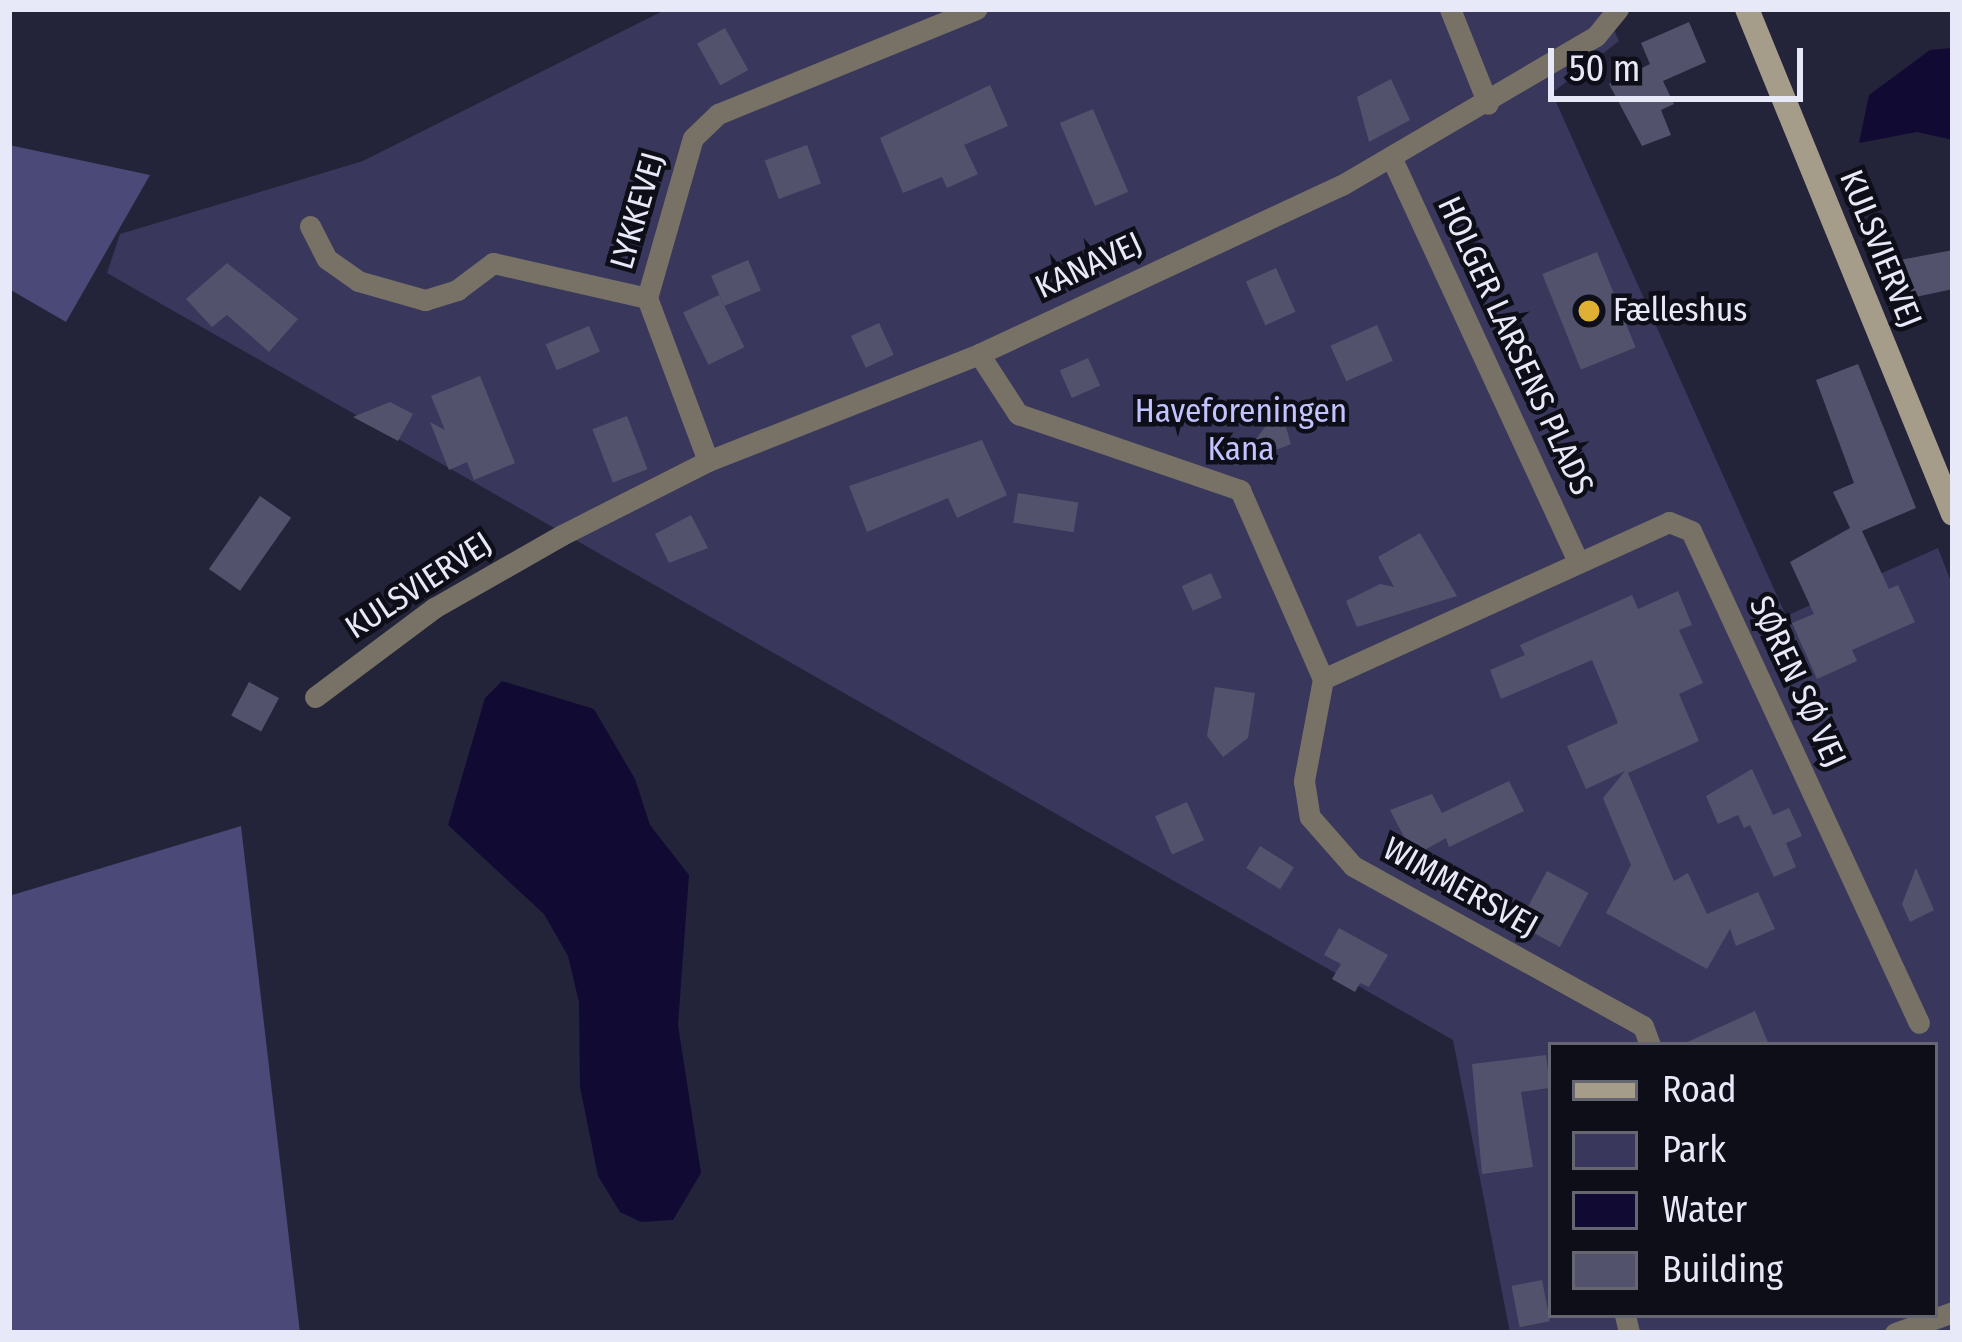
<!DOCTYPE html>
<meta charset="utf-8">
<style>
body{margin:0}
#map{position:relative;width:1962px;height:1342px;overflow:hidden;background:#23233a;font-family:"Fira Sans Condensed",sans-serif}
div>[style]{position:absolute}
.green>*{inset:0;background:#39385c}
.forest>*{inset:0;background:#4a4977}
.water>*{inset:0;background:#110b33}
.building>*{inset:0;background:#52526c;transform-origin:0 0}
.lane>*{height:21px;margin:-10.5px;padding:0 10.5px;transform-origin:10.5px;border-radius:10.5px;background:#777166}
.secondary>*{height:24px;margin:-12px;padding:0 12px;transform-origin:12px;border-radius:12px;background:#a59c8a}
.dots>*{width:33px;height:33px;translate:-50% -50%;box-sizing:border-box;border:6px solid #0e0e18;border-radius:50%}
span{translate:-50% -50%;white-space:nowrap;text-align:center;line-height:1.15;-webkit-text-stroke:9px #0e0e18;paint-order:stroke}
.street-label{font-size:33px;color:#e8e9f8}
.poi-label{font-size:33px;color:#e8e9f8}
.left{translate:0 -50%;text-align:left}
.park-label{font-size:33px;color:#c2c3ff}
.frame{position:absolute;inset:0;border:12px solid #e8e9f8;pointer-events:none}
.legend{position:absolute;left:1548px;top:1042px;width:390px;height:276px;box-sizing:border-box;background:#0e0e18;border:3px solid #656672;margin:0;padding:15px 21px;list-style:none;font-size:36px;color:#e8e9f8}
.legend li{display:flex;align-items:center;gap:24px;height:60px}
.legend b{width:60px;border:3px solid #656672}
.scale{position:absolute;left:1548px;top:48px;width:255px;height:54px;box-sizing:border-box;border:6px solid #e8e9f8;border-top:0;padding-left:15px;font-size:36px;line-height:42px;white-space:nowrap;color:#e8e9f8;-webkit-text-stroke:9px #0e0e18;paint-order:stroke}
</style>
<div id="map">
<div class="green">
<div style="clip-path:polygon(evenodd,667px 9px,1605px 9px,1619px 41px,1552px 93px,1786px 616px,1938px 548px,1953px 587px,1953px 1333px,1510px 1333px,1453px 1040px,107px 273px,120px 234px,363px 161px,667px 9px,1551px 1045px,1935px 1045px,1935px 1315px,1551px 1315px,1551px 1045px)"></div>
</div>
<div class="forest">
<div style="clip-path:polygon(9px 145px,150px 175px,66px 322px,9px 289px)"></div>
<div style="clip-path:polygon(241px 826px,300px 1333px,9px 1333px,9px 896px)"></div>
</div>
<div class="water">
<div style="clip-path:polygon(1953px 48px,1953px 140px,1917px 132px,1859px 143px,1869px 95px,1930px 50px)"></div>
<div style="clip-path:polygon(502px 681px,594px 709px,635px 779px,650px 825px,689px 875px,678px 1025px,701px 1173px,673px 1220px,641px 1222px,620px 1212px,598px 1176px,580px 1087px,579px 1002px,568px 956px,544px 914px,448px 825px,485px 698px)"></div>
</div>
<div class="building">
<div style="clip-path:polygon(1689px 22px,1706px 62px,1663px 81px,1674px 104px,1661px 110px,1671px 135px,1642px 146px,1609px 84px,1650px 64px,1641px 43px)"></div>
<div style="left:725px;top:28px;width:48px;height:32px;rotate:61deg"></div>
<div style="clip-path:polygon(1391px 79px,1410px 120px,1369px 142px,1357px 97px)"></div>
<div style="clip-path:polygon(990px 85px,1008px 126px,964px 145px,978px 174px,947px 188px,942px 177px,903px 193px,880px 138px)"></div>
<div style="left:1093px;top:109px;width:90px;height:36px;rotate:67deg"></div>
<div style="left:807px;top:145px;width:41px;height:45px;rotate:70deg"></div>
<div style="clip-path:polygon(1953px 250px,1953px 289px,1892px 302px,1884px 263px)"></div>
<div style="left:1597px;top:252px;width:103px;height:59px;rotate:68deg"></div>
<div style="left:748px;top:260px;width:33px;height:40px;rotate:67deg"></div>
<div style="clip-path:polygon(227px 263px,298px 319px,269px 352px,227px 315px,212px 327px,186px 299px)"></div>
<div style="left:1276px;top:268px;width:48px;height:33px;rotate:66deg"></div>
<div style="left:719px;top:295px;width:58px;height:40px;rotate:64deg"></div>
<div style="left:879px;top:323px;width:35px;height:31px;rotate:65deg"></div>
<div style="left:1377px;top:325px;width:39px;height:51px;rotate:66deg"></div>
<div style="left:589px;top:326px;width:28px;height:47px;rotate:67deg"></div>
<div style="left:1088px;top:358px;width:30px;height:31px;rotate:66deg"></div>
<div style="clip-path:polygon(1858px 364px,1916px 508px,1862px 531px,1889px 589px,1898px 585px,1915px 622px,1852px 650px,1857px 661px,1817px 679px,1792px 623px,1814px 614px,1790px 562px,1850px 528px,1833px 492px,1854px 483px,1816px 380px)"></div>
<div style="clip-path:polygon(480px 376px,515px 463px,474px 480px,467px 462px,449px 470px,430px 422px,445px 430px,431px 396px)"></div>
<div style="clip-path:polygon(390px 402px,413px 414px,398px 441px,353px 417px)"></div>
<div style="clip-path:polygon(1280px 407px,1291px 444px,1236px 466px)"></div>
<div style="left:627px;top:416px;width:57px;height:37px;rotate:69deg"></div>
<div style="clip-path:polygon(982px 440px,1007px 495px,957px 518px,948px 498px,867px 532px,849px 486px)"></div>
<div style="left:1018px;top:493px;width:61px;height:30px;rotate:9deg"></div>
<div style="left:260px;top:496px;width:38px;height:89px;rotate:35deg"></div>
<div style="clip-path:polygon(691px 515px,708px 548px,669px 563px,655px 534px)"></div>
<div style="clip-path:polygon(1420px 533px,1457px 596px,1357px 627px,1346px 601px,1380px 584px,1394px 587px,1378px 557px)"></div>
<div style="left:1211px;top:573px;width:27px;height:32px;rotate:66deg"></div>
<div style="clip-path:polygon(1678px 591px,1692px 625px,1679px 630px,1703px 683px,1679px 694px,1699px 741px,1628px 773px,1674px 881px,1688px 873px,1707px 914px,1758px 892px,1775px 929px,1736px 946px,1730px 929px,1707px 969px,1606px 913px,1631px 865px,1603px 798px,1625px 771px,1586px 789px,1567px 746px,1618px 723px,1592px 660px,1501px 699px,1490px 670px,1525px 655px,1520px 645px,1632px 595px,1638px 609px)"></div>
<div style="left:249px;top:682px;width:34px;height:38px;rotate:28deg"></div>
<div style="clip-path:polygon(1215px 687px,1255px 693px,1248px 738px,1223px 757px,1207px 736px)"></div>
<div style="clip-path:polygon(1752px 769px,1773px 815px,1789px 808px,1802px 836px,1786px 843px,1796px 867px,1774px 877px,1750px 825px,1744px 828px,1738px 815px,1718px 824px,1706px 796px)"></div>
<div style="clip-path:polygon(1509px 781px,1524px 811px,1449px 847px,1446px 838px,1414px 856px,1390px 810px,1432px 794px,1442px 813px)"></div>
<div style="left:1187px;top:802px;width:42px;height:35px;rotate:66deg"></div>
<div style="left:1260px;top:846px;width:40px;height:26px;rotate:32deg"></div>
<div style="clip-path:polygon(1916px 868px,1934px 910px,1910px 922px,1902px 904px)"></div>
<div style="left:1547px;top:871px;width:47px;height:61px;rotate:28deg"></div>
<div style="clip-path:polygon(1339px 928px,1388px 955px,1369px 987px,1360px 983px,1355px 992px,1332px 979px,1341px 964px,1324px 955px)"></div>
<div style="clip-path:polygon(1755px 1011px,1769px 1045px,1681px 1045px)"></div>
<div style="clip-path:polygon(1546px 1055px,1550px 1088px,1521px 1092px,1533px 1167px,1482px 1174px,1472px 1064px)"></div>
<div style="left:1542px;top:1280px;width:42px;height:31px;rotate:79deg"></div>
</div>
<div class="lane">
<div style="left:1450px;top:9px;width:102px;rotate:68.2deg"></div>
<div style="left:1392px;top:159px;width:443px;rotate:65.2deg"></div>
<div style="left:310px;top:226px;width:37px;rotate:63deg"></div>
<div style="left:327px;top:259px;width:38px;rotate:35deg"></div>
<div style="left:358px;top:281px;width:70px;rotate:15.8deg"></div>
<div style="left:425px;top:300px;width:34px;rotate:-17deg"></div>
<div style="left:457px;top:290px;width:45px;rotate:-36.9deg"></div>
<div style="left:493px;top:263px;width:158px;rotate:12.8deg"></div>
<div style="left:979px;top:354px;width:72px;rotate:57deg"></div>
<div style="left:1018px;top:414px;width:235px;rotate:18.9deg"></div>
<div style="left:1240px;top:490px;width:206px;rotate:66.3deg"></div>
<div style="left:1323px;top:679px;width:104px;rotate:100.6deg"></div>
<div style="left:1304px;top:781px;width:36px;rotate:81deg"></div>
<div style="left:1310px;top:817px;width:65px;rotate:48.7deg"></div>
<div style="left:1353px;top:866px;width:331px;rotate:28.9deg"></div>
<div style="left:1643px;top:1026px;width:20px;rotate:70deg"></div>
<div style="left:708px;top:461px;width:174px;rotate:-110.5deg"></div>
<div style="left:647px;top:298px;width:166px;rotate:-74deg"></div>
<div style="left:693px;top:138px;width:35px;rotate:-44deg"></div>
<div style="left:718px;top:114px;width:279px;rotate:-22.1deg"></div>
<div style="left:1323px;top:679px;width:380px;rotate:-24.4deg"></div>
<div style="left:1669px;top:522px;width:24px;rotate:22deg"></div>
<div style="left:1691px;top:531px;width:542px;rotate:65.14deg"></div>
<div style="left:315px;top:697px;width:149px;rotate:-36.8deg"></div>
<div style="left:434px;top:608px;width:147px;rotate:-29.7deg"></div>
<div style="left:562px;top:535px;width:164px;rotate:-26.9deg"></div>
<div style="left:708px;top:461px;width:291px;rotate:-21.5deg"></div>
<div style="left:979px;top:354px;width:400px;rotate:-25deg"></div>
<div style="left:1342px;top:185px;width:294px;rotate:-30.4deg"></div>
<div style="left:1596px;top:36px;width:35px;rotate:-51deg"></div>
<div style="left:1625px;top:1315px;width:18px;rotate:77deg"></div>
<div style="left:1895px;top:1333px;width:62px;rotate:-19.9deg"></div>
</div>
<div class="secondary">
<div style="left:1747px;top:9px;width:545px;rotate:67.81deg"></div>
</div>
<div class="dots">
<div style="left:1589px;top:311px;background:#e0b034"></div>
</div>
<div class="street-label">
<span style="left:638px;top:211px;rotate:-74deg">LYKKEVEJ</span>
<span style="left:1880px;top:249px;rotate:68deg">KULSVIERVEJ</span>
<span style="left:1089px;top:266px;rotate:-25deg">KANAVEJ</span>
<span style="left:1515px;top:346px;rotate:65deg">HOLGER LARSENS PLADS</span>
<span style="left:419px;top:586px;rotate:-33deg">KULSVIERVEJ</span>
<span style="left:1797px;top:682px;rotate:65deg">SØREN SØ VEJ</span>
<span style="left:1460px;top:888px;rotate:29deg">WIMMERSVEJ</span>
</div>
<div class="poi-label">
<span class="left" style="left:1613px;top:311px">Fælleshus</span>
</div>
<div class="park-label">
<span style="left:1241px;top:431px">Haveforeningen<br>Kana</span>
</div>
<div class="frame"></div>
<ul class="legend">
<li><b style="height:15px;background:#a59c8a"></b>Road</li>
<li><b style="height:33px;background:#39385c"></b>Park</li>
<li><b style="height:33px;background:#110b33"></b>Water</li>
<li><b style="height:33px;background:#52526c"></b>Building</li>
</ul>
<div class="scale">50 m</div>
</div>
